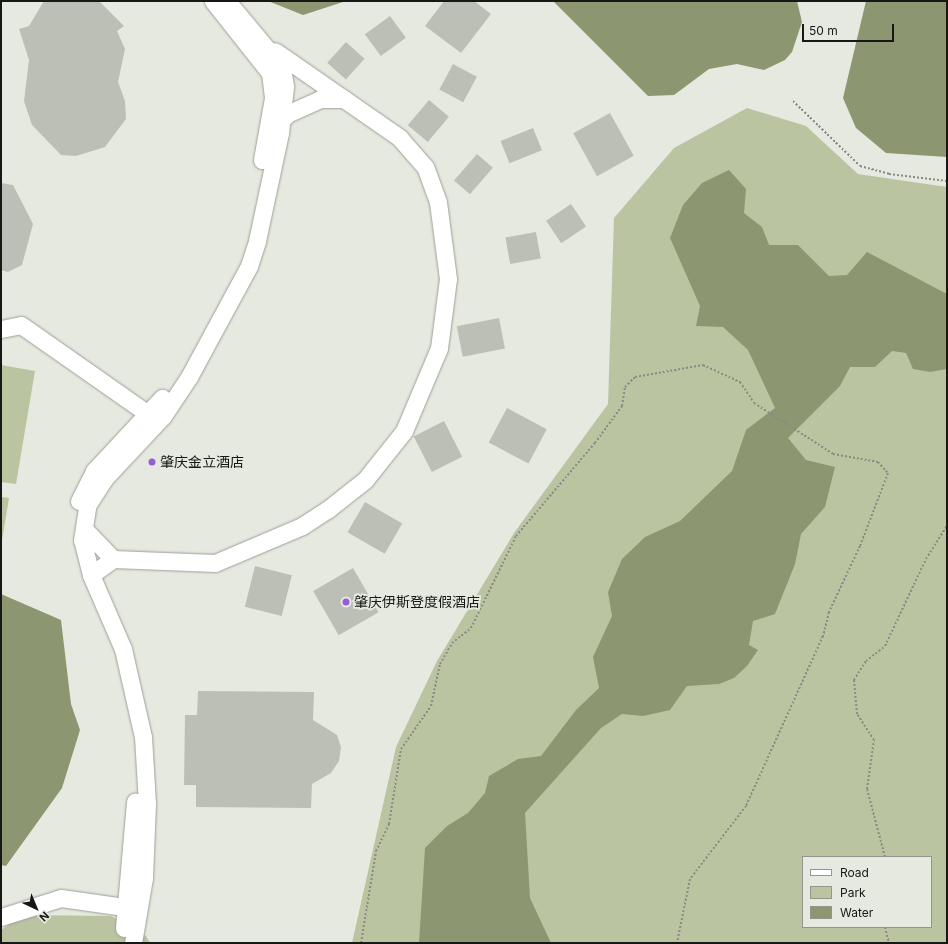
<!DOCTYPE html>
<meta charset="utf-8">
<style>
body{margin:0}
#map{position:relative;width:948px;height:944px;overflow:hidden;background:#e6e9df;font-family:Inter,"Noto Sans SC",sans-serif}
div>[style]{position:absolute}
.green>*{inset:0;background:#bac4a1}
.water>*{inset:0;background:#8c9671}
.building>*{inset:0;background:#bcbfb5;transform-origin:0 0}
.path>*{height:2px;margin-top:-1px;transform-origin:0;background:repeating-linear-gradient(90deg,#898b84 0 2px,transparent 0 4px)}
.roads{filter:drop-shadow(0 0 1px #9d9f96) drop-shadow(0 0 1px #9d9f96)}
.minor>*{height:17px;margin:-8.5px;padding:0 8.5px;transform-origin:8.5px;border-radius:8.5px;background:#fff}
.dots>*{width:11px;height:11px;translate:-50% -50%;box-sizing:border-box;border:2px solid #e6e9df;border-radius:50%}
span{translate:-50% -50%;white-space:nowrap;text-align:center;line-height:1.15;-webkit-text-stroke:3.5px #e6e9df;paint-order:stroke}
.poi-label{font-size:14px;color:#171815}
.left{translate:0 -50%;text-align:left}
.frame{position:absolute;inset:0;border:2px solid #171815;pointer-events:none}
.legend{position:absolute;left:802px;top:856px;width:130px;height:72px;box-sizing:border-box;background:#e6e9df;border:1px solid #93958e;margin:0;padding:5px 7px;list-style:none;font-size:12px;color:#171815}
.legend li{display:flex;align-items:center;gap:8px;height:20px}
.legend b{width:20px;border:1px solid #93958e}
.north{position:absolute;left:16px;top:888px;width:40px;height:40px;-webkit-text-stroke:3px #e6e9df;paint-order:stroke;rotate:136deg;font-size:11px;font-weight:700;line-height:16px;text-align:center;color:#171815}
.north::after{content:'';display:block;margin:auto;width:14px;height:18px;background:#171815;clip-path:polygon(50% 0,100% 100%,50% 72%,0 100%)}
.scale{position:absolute;left:802px;top:24px;width:92px;height:18px;box-sizing:border-box;border:2px solid #171815;border-top:0;padding-left:5px;font-size:12px;line-height:14px;white-space:nowrap;color:#171815;-webkit-text-stroke:3px #e6e9df;paint-order:stroke}
</style>
<div id="map">
<div class="green">
<div style="clip-path:polygon(evenodd,747px 108px,806px 126px,858px 174px,947px 187px,947px 943px,352px 943px,396px 747px,437px 661px,514px 533px,608px 404px,614px 218px,674px 148px,747px 108px,803px 857px,931px 857px,931px 927px,803px 927px,803px 857px)"></div>
<div style="clip-path:polygon(1px 365px,35px 371px,16px 484px,1px 482px)"></div>
<div style="clip-path:polygon(1px 497px,9px 498px,1px 547px)"></div>
<div style="clip-path:polygon(22px 915px,111px 916px,146px 936px,150px 943px,1px 943px,1px 930px)"></div>
</div>
<div class="water">
<div style="clip-path:polygon(268px 1px,346px 1px,303px 15px)"></div>
<div style="clip-path:polygon(553px 1px,797px 1px,802px 22px,792px 52px,785px 60px,764px 70px,737px 64px,709px 69px,674px 95px,648px 96px)"></div>
<div style="clip-path:polygon(866px 1px,947px 1px,947px 157px,886px 153px,856px 128px,843px 98px)"></div>
<div style="clip-path:polygon(729px 170px,746px 189px,744px 213px,762px 227px,769px 245px,798px 245px,829px 276px,847px 275px,867px 252px,947px 294px,947px 369px,930px 372px,913px 369px,906px 353px,892px 351px,875px 367px,850px 367px,840px 386px,788px 438px,806px 460px,835px 467px,825px 507px,801px 534px,795px 564px,775px 614px,753px 621px,749px 645px,758px 650px,747px 666px,734px 678px,719px 684px,687px 686px,670px 710px,643px 716px,622px 714px,601px 728px,525px 813px,530px 898px,551px 943px,419px 943px,425px 848px,447px 826px,468px 813px,485px 793px,489px 776px,518px 759px,541px 756px,576px 710px,599px 688px,593px 657px,612px 616px,608px 592px,622px 559px,645px 537px,680px 521px,732px 471px,746px 430px,775px 408px,748px 350px,723px 327px,696px 326px,700px 306px,670px 238px,683px 205px,702px 183px)"></div>
<div style="clip-path:polygon(1px 594px,61px 620px,71px 704px,80px 730px,62px 788px,6px 866px,1px 865px)"></div>
</div>
<div class="building">
<div style="clip-path:polygon(44px 1px,99px 1px,124px 26px,117px 31px,125px 49px,118px 82px,125px 101px,126px 119px,105px 147px,76px 156px,61px 155px,32px 125px,24px 101px,29px 60px,19px 29px,29px 26px)"></div>
<div style="clip-path:polygon(444px 1px,474px 1px,491px 14px,461px 53px,425px 26px)"></div>
<div style="left:390px;top:16px;width:27px;height:31px;rotate:54deg"></div>
<div style="left:346px;top:42px;width:25px;height:28px;rotate:42deg"></div>
<div style="left:453px;top:64px;width:27px;height:29px;rotate:28deg"></div>
<div style="left:429px;top:100px;width:26px;height:33px;rotate:40deg"></div>
<div style="left:610px;top:113px;width:49px;height:42px;rotate:61deg"></div>
<div style="left:533px;top:128px;width:24px;height:35px;rotate:68deg"></div>
<div style="left:477px;top:154px;width:21px;height:35px;rotate:41deg"></div>
<div style="clip-path:polygon(1px 183px,13px 185px,33px 224px,22px 265px,8px 272px,1px 270px)"></div>
<div style="left:571px;top:204px;width:27px;height:30px;rotate:56deg"></div>
<div style="left:536px;top:232px;width:27px;height:31px;rotate:80deg"></div>
<div style="left:499px;top:318px;width:31px;height:43px;rotate:79deg"></div>
<div style="left:507px;top:408px;width:45px;height:39px;rotate:28deg"></div>
<div style="left:444px;top:421px;width:40px;height:34px;rotate:63deg"></div>
<div style="left:365px;top:502px;width:43px;height:35px;rotate:30deg"></div>
<div style="left:255px;top:566px;width:38px;height:42px;rotate:14deg"></div>
<div style="left:353px;top:568px;width:51px;height:46px;rotate:60deg"></div>
<div style="clip-path:polygon(198px 691px,314px 692px,313px 720px,337px 735px,341px 747px,339px 761px,331px 773px,312px 784px,311px 808px,196px 807px,196px 785px,184px 785px,185px 715px,197px 715px)"></div>
</div>
<div class="path">
<div style="left:793px;top:101px;width:93px;rotate:44.1deg"></div>
<div style="left:860px;top:166px;width:30px;rotate:15deg"></div>
<div style="left:889px;top:174px;width:58px;rotate:6.9deg"></div>
<div style="left:885px;top:857px;width:70px;rotate:-104.8deg"></div>
<div style="left:867px;top:789px;width:49px;rotate:-81.9deg"></div>
<div style="left:874px;top:740px;width:31px;rotate:-123deg"></div>
<div style="left:857px;top:714px;width:34px;rotate:-95deg"></div>
<div style="left:854px;top:680px;width:22px;rotate:-58deg"></div>
<div style="left:866px;top:661px;width:24px;rotate:-38deg"></div>
<div style="left:885px;top:646px;width:96px;rotate:-64.8deg"></div>
<div style="left:926px;top:559px;width:39px;rotate:-58deg"></div>
<div style="left:885px;top:927px;width:16px;rotate:76deg"></div>
<div style="left:361px;top:943px;width:93px;rotate:-80.7deg"></div>
<div style="left:376px;top:851px;width:30px;rotate:-64deg"></div>
<div style="left:389px;top:824px;width:76px;rotate:-80.9deg"></div>
<div style="left:401px;top:749px;width:52px;rotate:-55.1deg"></div>
<div style="left:431px;top:706px;width:43px;rotate:-77.9deg"></div>
<div style="left:440px;top:664px;width:24px;rotate:-60deg"></div>
<div style="left:452px;top:643px;width:24px;rotate:-38deg"></div>
<div style="left:471px;top:628px;width:102px;rotate:-63.9deg"></div>
<div style="left:516px;top:536px;width:122px;rotate:-49.7deg"></div>
<div style="left:595px;top:443px;width:46px;rotate:-53.9deg"></div>
<div style="left:622px;top:406px;width:19px;rotate:-81deg"></div>
<div style="left:625px;top:387px;width:14px;rotate:-45deg"></div>
<div style="left:635px;top:377px;width:69px;rotate:-10deg"></div>
<div style="left:703px;top:365px;width:41px;rotate:24.7deg"></div>
<div style="left:740px;top:382px;width:25px;rotate:56deg"></div>
<div style="left:754px;top:403px;width:94px;rotate:32.8deg"></div>
<div style="left:833px;top:454px;width:46px;rotate:10.1deg"></div>
<div style="left:878px;top:462px;width:15px;rotate:48deg"></div>
<div style="left:888px;top:473px;width:78px;rotate:111deg"></div>
<div style="left:860px;top:546px;width:73px;rotate:115.2deg"></div>
<div style="left:829px;top:612px;width:25px;rotate:104deg"></div>
<div style="left:823px;top:636px;width:187px;rotate:114.4deg"></div>
<div style="left:746px;top:806px;width:92px;rotate:127.5deg"></div>
<div style="left:690px;top:879px;width:65px;rotate:101.5deg"></div>
</div>
<div class="roads">
<div class="minor">
<div style="left:213px;top:1px;width:92px;rotate:51.6deg"></div>
<div style="left:270px;top:73px;width:25px;rotate:83deg"></div>
<div style="left:273px;top:98px;width:63px;rotate:100.1deg"></div>
<div style="left:282px;top:120px;width:8px;rotate:-50deg"></div>
<div style="left:287px;top:114px;width:36px;rotate:-24deg"></div>
<div style="left:320px;top:99px;width:24px"></div>
<div style="left:1px;top:329px;width:20px;rotate:-11deg"></div>
<div style="left:21px;top:325px;width:155px;rotate:35deg"></div>
<div style="left:79px;top:501px;width:34px;rotate:-63deg"></div>
<div style="left:94px;top:471px;width:100px;rotate:-47deg"></div>
<div style="left:84px;top:529px;width:42px;rotate:46deg"></div>
<div style="left:113px;top:559px;width:27px;rotate:144deg"></div>
<div style="left:113px;top:559px;width:102px;rotate:2.2deg"></div>
<div style="left:215px;top:563px;width:95px;rotate:-23deg"></div>
<div style="left:302px;top:526px;width:30px;rotate:-33deg"></div>
<div style="left:327px;top:510px;width:48px;rotate:-38.3deg"></div>
<div style="left:365px;top:480px;width:63px;rotate:-51.5deg"></div>
<div style="left:404px;top:431px;width:90px;rotate:-67.1deg"></div>
<div style="left:439px;top:348px;width:70px;rotate:-82.6deg"></div>
<div style="left:448px;top:279px;width:78px;rotate:-97.4deg"></div>
<div style="left:438px;top:202px;width:37px;rotate:-110deg"></div>
<div style="left:425px;top:167px;width:38px;rotate:-131deg"></div>
<div style="left:400px;top:138px;width:152px;rotate:-145.2deg"></div>
<div style="left:1px;top:917px;width:63px;rotate:-17.6deg"></div>
<div style="left:61px;top:898px;width:78px;rotate:8.1deg"></div>
<div style="left:124px;top:928px;width:127px;rotate:-85deg"></div>
<div style="left:133px;top:943px;width:66px;rotate:-80.4deg"></div>
<div style="left:144px;top:878px;width:74px;rotate:-87.7deg"></div>
<div style="left:147px;top:804px;width:67px;rotate:-93.4deg"></div>
<div style="left:143px;top:737px;width:90px;rotate:-102.8deg"></div>
<div style="left:123px;top:649px;width:81px;rotate:-113.4deg"></div>
<div style="left:91px;top:575px;width:36px;rotate:-104deg"></div>
<div style="left:82px;top:540px;width:36px;rotate:-81deg"></div>
<div style="left:88px;top:504px;width:30px;rotate:-57deg"></div>
<div style="left:104px;top:479px;width:86px;rotate:-46.9deg"></div>
<div style="left:163px;top:416px;width:47px;rotate:-56.3deg"></div>
<div style="left:189px;top:377px;width:126px;rotate:-61.6deg"></div>
<div style="left:249px;top:266px;width:26px;rotate:-72deg"></div>
<div style="left:257px;top:241px;width:110px;rotate:-78deg"></div>
<div style="left:280px;top:133px;width:47px;rotate:-83.9deg"></div>
<div style="left:285px;top:86px;width:19px;rotate:-99deg"></div>
<div style="left:282px;top:67px;width:86px;rotate:-129.8deg"></div>
</div>
</div>
<div class="dots">
<div style="left:152px;top:462px;background:#925fd9"></div>
<div style="left:346px;top:602px;background:#925fd9"></div>
</div>
<div class="poi-label">
<span class="left" style="left:160px;top:462px">肇庆金立酒店</span>
<span class="left" style="left:354px;top:602px">肇庆伊斯登度假酒店</span>
</div>
<div class="frame"></div>
<ul class="legend">
<li><b style="height:5px;background:#fff"></b>Road</li>
<li><b style="height:11px;background:#bac4a1"></b>Park</li>
<li><b style="height:11px;background:#8c9671"></b>Water</li>
</ul>
<div class="north">N</div>
<div class="scale">50 m</div>
</div>
